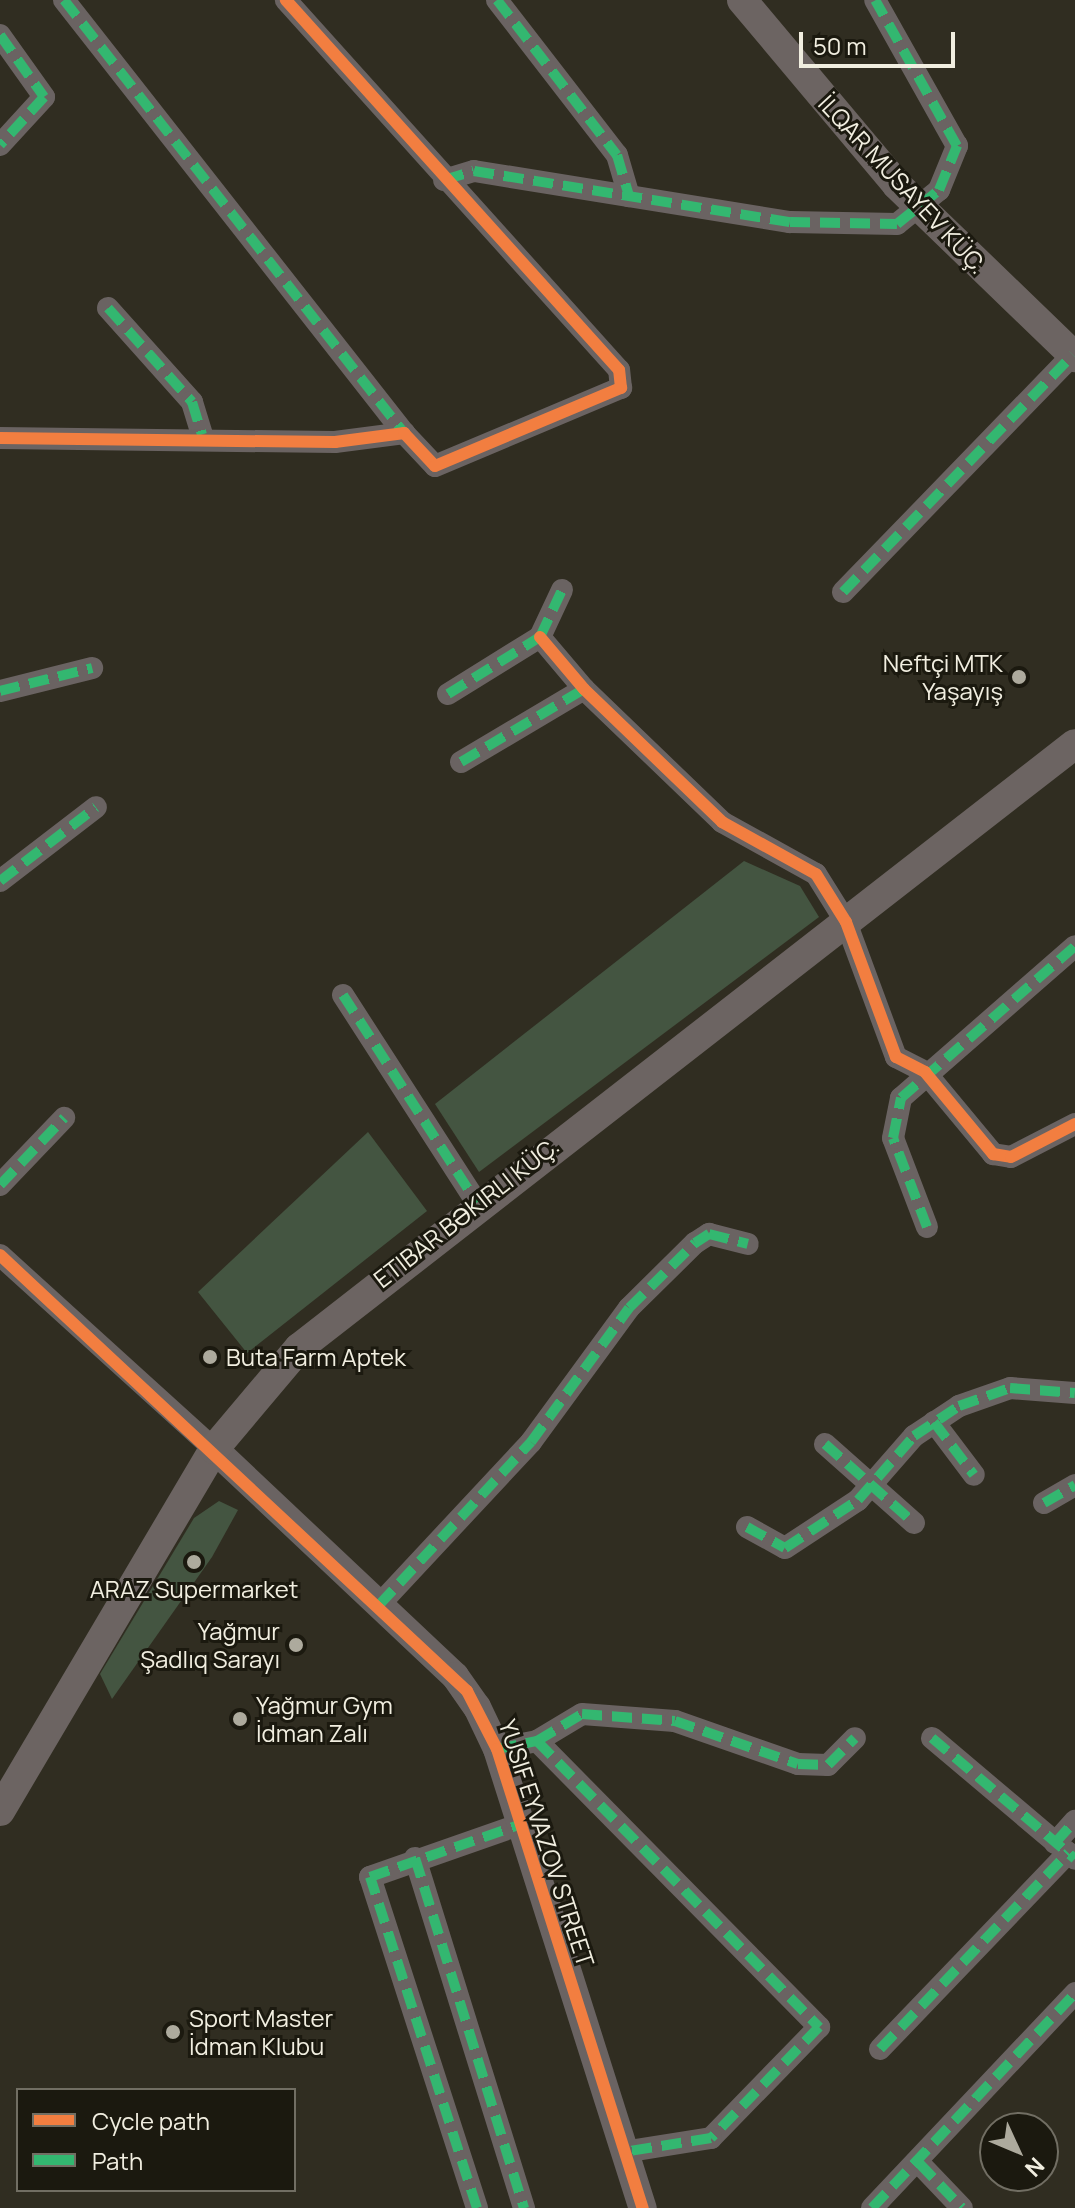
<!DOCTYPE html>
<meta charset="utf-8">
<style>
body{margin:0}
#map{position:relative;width:1075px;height:2208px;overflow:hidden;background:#302d21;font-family:Manrope,sans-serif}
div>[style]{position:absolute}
.green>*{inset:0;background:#445541}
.minor>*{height:22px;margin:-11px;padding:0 11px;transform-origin:11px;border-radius:11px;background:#6a6362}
.tertiary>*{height:28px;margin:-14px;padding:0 14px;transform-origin:14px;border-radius:14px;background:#6a6362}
.secondary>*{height:30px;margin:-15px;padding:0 15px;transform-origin:15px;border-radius:15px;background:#6c6462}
.quiet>*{height:10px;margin-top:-5px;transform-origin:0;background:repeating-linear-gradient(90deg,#33b770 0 20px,transparent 0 30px)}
.cycleway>*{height:12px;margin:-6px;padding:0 6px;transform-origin:6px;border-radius:6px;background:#f27e40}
.dots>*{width:22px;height:22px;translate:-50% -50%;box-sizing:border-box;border:4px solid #1b190f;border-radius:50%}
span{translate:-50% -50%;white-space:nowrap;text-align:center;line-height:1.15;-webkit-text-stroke:6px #1b190f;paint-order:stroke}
.street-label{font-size:24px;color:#f1eee0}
.poi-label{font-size:24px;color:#f1eee0}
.right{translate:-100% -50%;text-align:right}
.left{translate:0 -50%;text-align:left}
.legend{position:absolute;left:16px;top:2088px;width:280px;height:104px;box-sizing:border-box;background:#1b190f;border:2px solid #716e63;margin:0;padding:10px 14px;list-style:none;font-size:24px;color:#f1eee0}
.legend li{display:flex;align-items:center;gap:16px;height:40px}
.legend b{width:40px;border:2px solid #716e63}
.north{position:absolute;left:979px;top:2112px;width:80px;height:80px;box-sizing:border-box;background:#1b190f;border:2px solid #716e63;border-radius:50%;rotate:134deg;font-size:22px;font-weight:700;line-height:32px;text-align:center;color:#f1eee0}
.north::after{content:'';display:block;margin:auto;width:28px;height:36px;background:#adaa9d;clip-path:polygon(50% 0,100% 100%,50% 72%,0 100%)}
.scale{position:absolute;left:799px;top:32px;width:156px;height:36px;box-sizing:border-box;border:4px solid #f1eee0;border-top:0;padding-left:10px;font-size:24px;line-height:28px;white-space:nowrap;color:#f1eee0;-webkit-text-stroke:6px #1b190f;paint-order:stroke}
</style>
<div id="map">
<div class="green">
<div style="clip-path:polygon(744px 861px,800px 886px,819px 917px,479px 1172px,435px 1104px)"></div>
<div style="clip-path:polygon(368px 1132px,427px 1211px,247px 1353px,198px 1292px)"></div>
<div style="clip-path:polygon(219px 1501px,238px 1510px,212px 1557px,112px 1699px,100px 1674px,194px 1518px)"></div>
</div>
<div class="minor">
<div style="left:64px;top:0;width:551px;rotate:51.86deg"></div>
<div style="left:497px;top:0;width:196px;rotate:52.3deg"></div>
<div style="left:617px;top:155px;width:43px;rotate:73.7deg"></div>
<div style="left:0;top:35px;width:76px;rotate:54.6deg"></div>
<div style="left:44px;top:97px;width:65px;rotate:132.5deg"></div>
<div style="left:444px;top:180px;width:31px;rotate:-17deg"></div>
<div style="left:474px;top:171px;width:320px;rotate:9.2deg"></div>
<div style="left:790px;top:222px;width:107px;rotate:1.1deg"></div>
<div style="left:897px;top:224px;width:54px;rotate:-39deg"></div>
<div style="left:939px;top:190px;width:48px;rotate:-67.8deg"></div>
<div style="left:957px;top:146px;width:167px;rotate:-119.3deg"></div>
<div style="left:108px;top:308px;width:126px;rotate:48.2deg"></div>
<div style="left:192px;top:402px;width:34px;rotate:73deg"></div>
<div style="left:0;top:438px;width:335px;rotate:0.7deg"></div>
<div style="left:335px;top:442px;width:70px;rotate:-7.4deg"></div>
<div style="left:404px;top:433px;width:45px;rotate:46.8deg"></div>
<div style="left:435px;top:466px;width:202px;rotate:-22.8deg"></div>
<div style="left:621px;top:388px;width:18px;rotate:-96deg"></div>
<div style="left:619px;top:370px;width:498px;rotate:-132deg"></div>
<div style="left:843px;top:592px;width:330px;rotate:-45.9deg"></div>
<div style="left:540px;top:637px;width:68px;rotate:49.8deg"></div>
<div style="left:584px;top:689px;width:192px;rotate:43.9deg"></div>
<div style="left:722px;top:822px;width:107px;rotate:29deg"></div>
<div style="left:816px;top:874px;width:57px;rotate:58deg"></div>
<div style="left:846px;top:922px;width:144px;rotate:69.7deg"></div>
<div style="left:896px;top:1057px;width:33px;rotate:27deg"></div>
<div style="left:925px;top:1072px;width:107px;rotate:50.3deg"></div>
<div style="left:993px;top:1154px;width:18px;rotate:9deg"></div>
<div style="left:1011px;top:1157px;width:72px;rotate:-27.3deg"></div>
<div style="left:0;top:691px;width:95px;rotate:-14deg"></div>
<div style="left:448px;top:694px;width:108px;rotate:-31.8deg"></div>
<div style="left:540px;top:637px;width:52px;rotate:-64.9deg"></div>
<div style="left:461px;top:762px;width:143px;rotate:-30.7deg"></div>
<div style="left:0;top:881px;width:121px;rotate:-37.6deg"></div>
<div style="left:343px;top:995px;width:247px;rotate:57.2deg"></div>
<div style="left:0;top:1185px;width:93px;rotate:-46.3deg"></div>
<div style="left:927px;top:1227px;width:95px;rotate:-110.9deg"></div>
<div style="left:893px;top:1138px;width:41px;rotate:-78.7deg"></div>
<div style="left:901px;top:1098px;width:231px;rotate:-41.1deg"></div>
<div style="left:0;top:1255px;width:289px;rotate:42.2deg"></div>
<div style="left:934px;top:1422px;width:66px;rotate:53deg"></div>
<div style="left:825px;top:1444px;width:119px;rotate:41.6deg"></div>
<div style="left:1044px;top:1503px;width:36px;rotate:-30deg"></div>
<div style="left:747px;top:1527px;width:43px;rotate:28.9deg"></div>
<div style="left:785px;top:1548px;width:87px;rotate:-33.3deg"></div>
<div style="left:858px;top:1500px;width:85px;rotate:-48.8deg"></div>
<div style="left:914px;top:1436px;width:54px;rotate:-33.7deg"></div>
<div style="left:959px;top:1406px;width:54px;rotate:-19.4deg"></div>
<div style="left:1010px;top:1388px;width:65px;rotate:4.4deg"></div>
<div style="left:379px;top:1605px;width:223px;rotate:-47deg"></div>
<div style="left:531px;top:1442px;width:166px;rotate:-53.8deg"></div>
<div style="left:629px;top:1308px;width:93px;rotate:-44.6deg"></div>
<div style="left:695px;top:1243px;width:17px;rotate:-33deg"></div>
<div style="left:709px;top:1234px;width:40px;rotate:14.4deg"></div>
<div style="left:932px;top:1738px;width:187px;rotate:40.2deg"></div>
<div style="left:537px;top:1741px;width:402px;rotate:45.4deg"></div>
<div style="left:819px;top:2027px;width:155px;rotate:134.2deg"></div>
<div style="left:711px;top:2138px;width:88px;rotate:170.9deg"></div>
<div style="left:497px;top:1749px;width:41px;rotate:-11.3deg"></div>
<div style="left:537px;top:1741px;width:52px;rotate:-31deg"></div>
<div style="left:582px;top:1714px;width:93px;rotate:4.3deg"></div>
<div style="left:675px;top:1721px;width:130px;rotate:19.3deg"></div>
<div style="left:798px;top:1764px;width:30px;rotate:2deg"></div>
<div style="left:828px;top:1765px;width:38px;rotate:-45deg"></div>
<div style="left:1055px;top:1843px;width:30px;rotate:-48deg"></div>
<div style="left:415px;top:1858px;width:367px;rotate:72.7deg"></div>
<div style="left:880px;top:2049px;width:272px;rotate:-46.2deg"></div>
<div style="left:919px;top:2163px;width:62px;rotate:46.3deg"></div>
<div style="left:477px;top:2208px;width:348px;rotate:-107.9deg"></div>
<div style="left:370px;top:1877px;width:160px;rotate:-19.3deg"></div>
<div style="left:872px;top:2208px;width:296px;rotate:-46.6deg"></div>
</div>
<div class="tertiary">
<div style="left:214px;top:1449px;width:331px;rotate:43.3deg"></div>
<div style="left:455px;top:1676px;width:38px;rotate:55deg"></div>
<div style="left:477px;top:1707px;width:47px;rotate:64.5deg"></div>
<div style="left:497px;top:1749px;width:482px;rotate:72.4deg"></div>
</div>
<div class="secondary">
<div style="left:742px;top:0;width:241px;rotate:50deg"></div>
<div style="left:897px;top:185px;width:248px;rotate:44deg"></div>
<div style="left:0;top:1811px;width:421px;rotate:-59.4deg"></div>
<div style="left:214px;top:1449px;width:132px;rotate:-49.9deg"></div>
<div style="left:299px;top:1348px;width:983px;rotate:-37.9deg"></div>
</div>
<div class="quiet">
<div style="left:64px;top:0;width:551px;rotate:51.86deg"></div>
<div style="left:497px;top:0;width:196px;rotate:52.3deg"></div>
<div style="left:617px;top:155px;width:43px;rotate:73.7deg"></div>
<div style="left:0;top:35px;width:76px;rotate:54.6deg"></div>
<div style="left:44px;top:97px;width:65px;rotate:132.5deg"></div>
<div style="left:444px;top:180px;width:31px;rotate:-17deg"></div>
<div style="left:474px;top:171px;width:320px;rotate:9.2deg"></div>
<div style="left:790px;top:222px;width:107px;rotate:1.1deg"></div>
<div style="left:897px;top:224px;width:54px;rotate:-39deg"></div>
<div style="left:939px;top:190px;width:48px;rotate:-67.8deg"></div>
<div style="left:957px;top:146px;width:167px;rotate:-119.3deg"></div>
<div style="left:108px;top:308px;width:126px;rotate:48.2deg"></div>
<div style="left:192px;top:402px;width:34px;rotate:73deg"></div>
<div style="left:843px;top:592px;width:330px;rotate:-45.9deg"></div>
<div style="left:0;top:691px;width:95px;rotate:-14deg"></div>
<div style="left:448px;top:694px;width:108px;rotate:-31.8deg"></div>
<div style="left:540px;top:637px;width:52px;rotate:-64.9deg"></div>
<div style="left:461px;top:762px;width:143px;rotate:-30.7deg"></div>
<div style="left:0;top:881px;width:121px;rotate:-37.6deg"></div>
<div style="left:343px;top:995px;width:247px;rotate:57.2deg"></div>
<div style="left:0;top:1185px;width:93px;rotate:-46.3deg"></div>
<div style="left:927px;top:1227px;width:95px;rotate:-110.9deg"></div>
<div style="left:893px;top:1138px;width:41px;rotate:-78.7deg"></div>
<div style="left:901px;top:1098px;width:231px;rotate:-41.1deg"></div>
<div style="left:934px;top:1422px;width:66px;rotate:53deg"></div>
<div style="left:825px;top:1444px;width:119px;rotate:41.6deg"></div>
<div style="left:1044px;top:1503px;width:36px;rotate:-30deg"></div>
<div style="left:747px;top:1527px;width:43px;rotate:28.9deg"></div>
<div style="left:785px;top:1548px;width:87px;rotate:-33.3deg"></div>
<div style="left:858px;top:1500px;width:85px;rotate:-48.8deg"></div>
<div style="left:914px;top:1436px;width:54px;rotate:-33.7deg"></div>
<div style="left:959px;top:1406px;width:54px;rotate:-19.4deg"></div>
<div style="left:1010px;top:1388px;width:65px;rotate:4.4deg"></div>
<div style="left:379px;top:1605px;width:223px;rotate:-47deg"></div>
<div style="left:531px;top:1442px;width:166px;rotate:-53.8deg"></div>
<div style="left:629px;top:1308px;width:93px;rotate:-44.6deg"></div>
<div style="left:695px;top:1243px;width:17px;rotate:-33deg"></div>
<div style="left:709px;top:1234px;width:40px;rotate:14.4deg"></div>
<div style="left:932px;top:1738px;width:187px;rotate:40.2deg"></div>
<div style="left:537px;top:1741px;width:402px;rotate:45.4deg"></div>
<div style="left:819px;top:2027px;width:155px;rotate:134.2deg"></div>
<div style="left:711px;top:2138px;width:88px;rotate:170.9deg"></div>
<div style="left:497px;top:1749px;width:41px;rotate:-11.3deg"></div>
<div style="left:537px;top:1741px;width:52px;rotate:-31deg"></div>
<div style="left:582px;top:1714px;width:93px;rotate:4.3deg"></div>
<div style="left:675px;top:1721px;width:130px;rotate:19.3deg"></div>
<div style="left:798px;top:1764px;width:30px;rotate:2deg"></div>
<div style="left:828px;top:1765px;width:38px;rotate:-45deg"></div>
<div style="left:1055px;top:1843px;width:30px;rotate:-48deg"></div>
<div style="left:415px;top:1858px;width:367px;rotate:72.7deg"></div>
<div style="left:880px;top:2049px;width:272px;rotate:-46.2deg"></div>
<div style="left:919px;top:2163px;width:62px;rotate:46.3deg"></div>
<div style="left:477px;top:2208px;width:348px;rotate:-107.9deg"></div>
<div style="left:370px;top:1877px;width:160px;rotate:-19.3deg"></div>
<div style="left:872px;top:2208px;width:296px;rotate:-46.6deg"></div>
</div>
<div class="cycleway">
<div style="left:0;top:438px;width:335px;rotate:0.7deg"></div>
<div style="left:335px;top:442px;width:70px;rotate:-7.4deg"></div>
<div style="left:404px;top:433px;width:45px;rotate:46.8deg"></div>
<div style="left:435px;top:466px;width:202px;rotate:-22.8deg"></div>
<div style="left:621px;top:388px;width:18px;rotate:-96deg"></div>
<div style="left:619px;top:370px;width:498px;rotate:-132deg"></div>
<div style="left:540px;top:637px;width:68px;rotate:49.8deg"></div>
<div style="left:584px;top:689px;width:192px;rotate:43.9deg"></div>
<div style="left:722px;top:822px;width:107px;rotate:29deg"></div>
<div style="left:816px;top:874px;width:57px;rotate:58deg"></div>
<div style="left:846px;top:922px;width:144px;rotate:69.7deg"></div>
<div style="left:896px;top:1057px;width:33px;rotate:27deg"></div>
<div style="left:925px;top:1072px;width:107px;rotate:50.3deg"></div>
<div style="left:993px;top:1154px;width:18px;rotate:9deg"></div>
<div style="left:1011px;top:1157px;width:72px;rotate:-27.3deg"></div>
<div style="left:0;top:1255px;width:639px;rotate:43.03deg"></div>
<div style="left:467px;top:1691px;width:65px;rotate:62.7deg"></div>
<div style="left:497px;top:1749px;width:482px;rotate:72.4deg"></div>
</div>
<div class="dots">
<div style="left:1019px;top:677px;background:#adaa9d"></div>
<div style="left:210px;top:1357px;background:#adaa9d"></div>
<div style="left:194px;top:1562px;background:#adaa9d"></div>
<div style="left:296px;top:1645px;background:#adaa9d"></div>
<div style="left:240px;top:1719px;background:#adaa9d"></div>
<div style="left:173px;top:2032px;background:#adaa9d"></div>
</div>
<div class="street-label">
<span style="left:903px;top:184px;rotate:47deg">İLQAR MUSAYEV KÜÇ.</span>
<span style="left:466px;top:1212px;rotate:-38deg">ETIBAR BƏKIRLI KÜÇ.</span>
<span style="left:547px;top:1843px;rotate:72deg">YUSIF EYVAZOV STREET</span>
</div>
<div class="poi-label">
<span class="right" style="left:1003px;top:677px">Neftçi MTK<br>Yaşayış</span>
<span class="left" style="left:226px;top:1357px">Buta Farm Aptek</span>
<span style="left:194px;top:1589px">ARAZ Supermarket</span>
<span class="right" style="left:280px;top:1645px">Yağmur<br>Şadlıq Sarayı</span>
<span class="left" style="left:256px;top:1719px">Yağmur Gym<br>İdman Zalı</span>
<span class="left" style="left:189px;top:2032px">Sport Master<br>İdman Klubu</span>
</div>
<ul class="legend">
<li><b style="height:10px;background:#f27e40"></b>Cycle path</li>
<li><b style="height:10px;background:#33b770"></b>Path</li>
</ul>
<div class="north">N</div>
<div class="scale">50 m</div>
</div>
